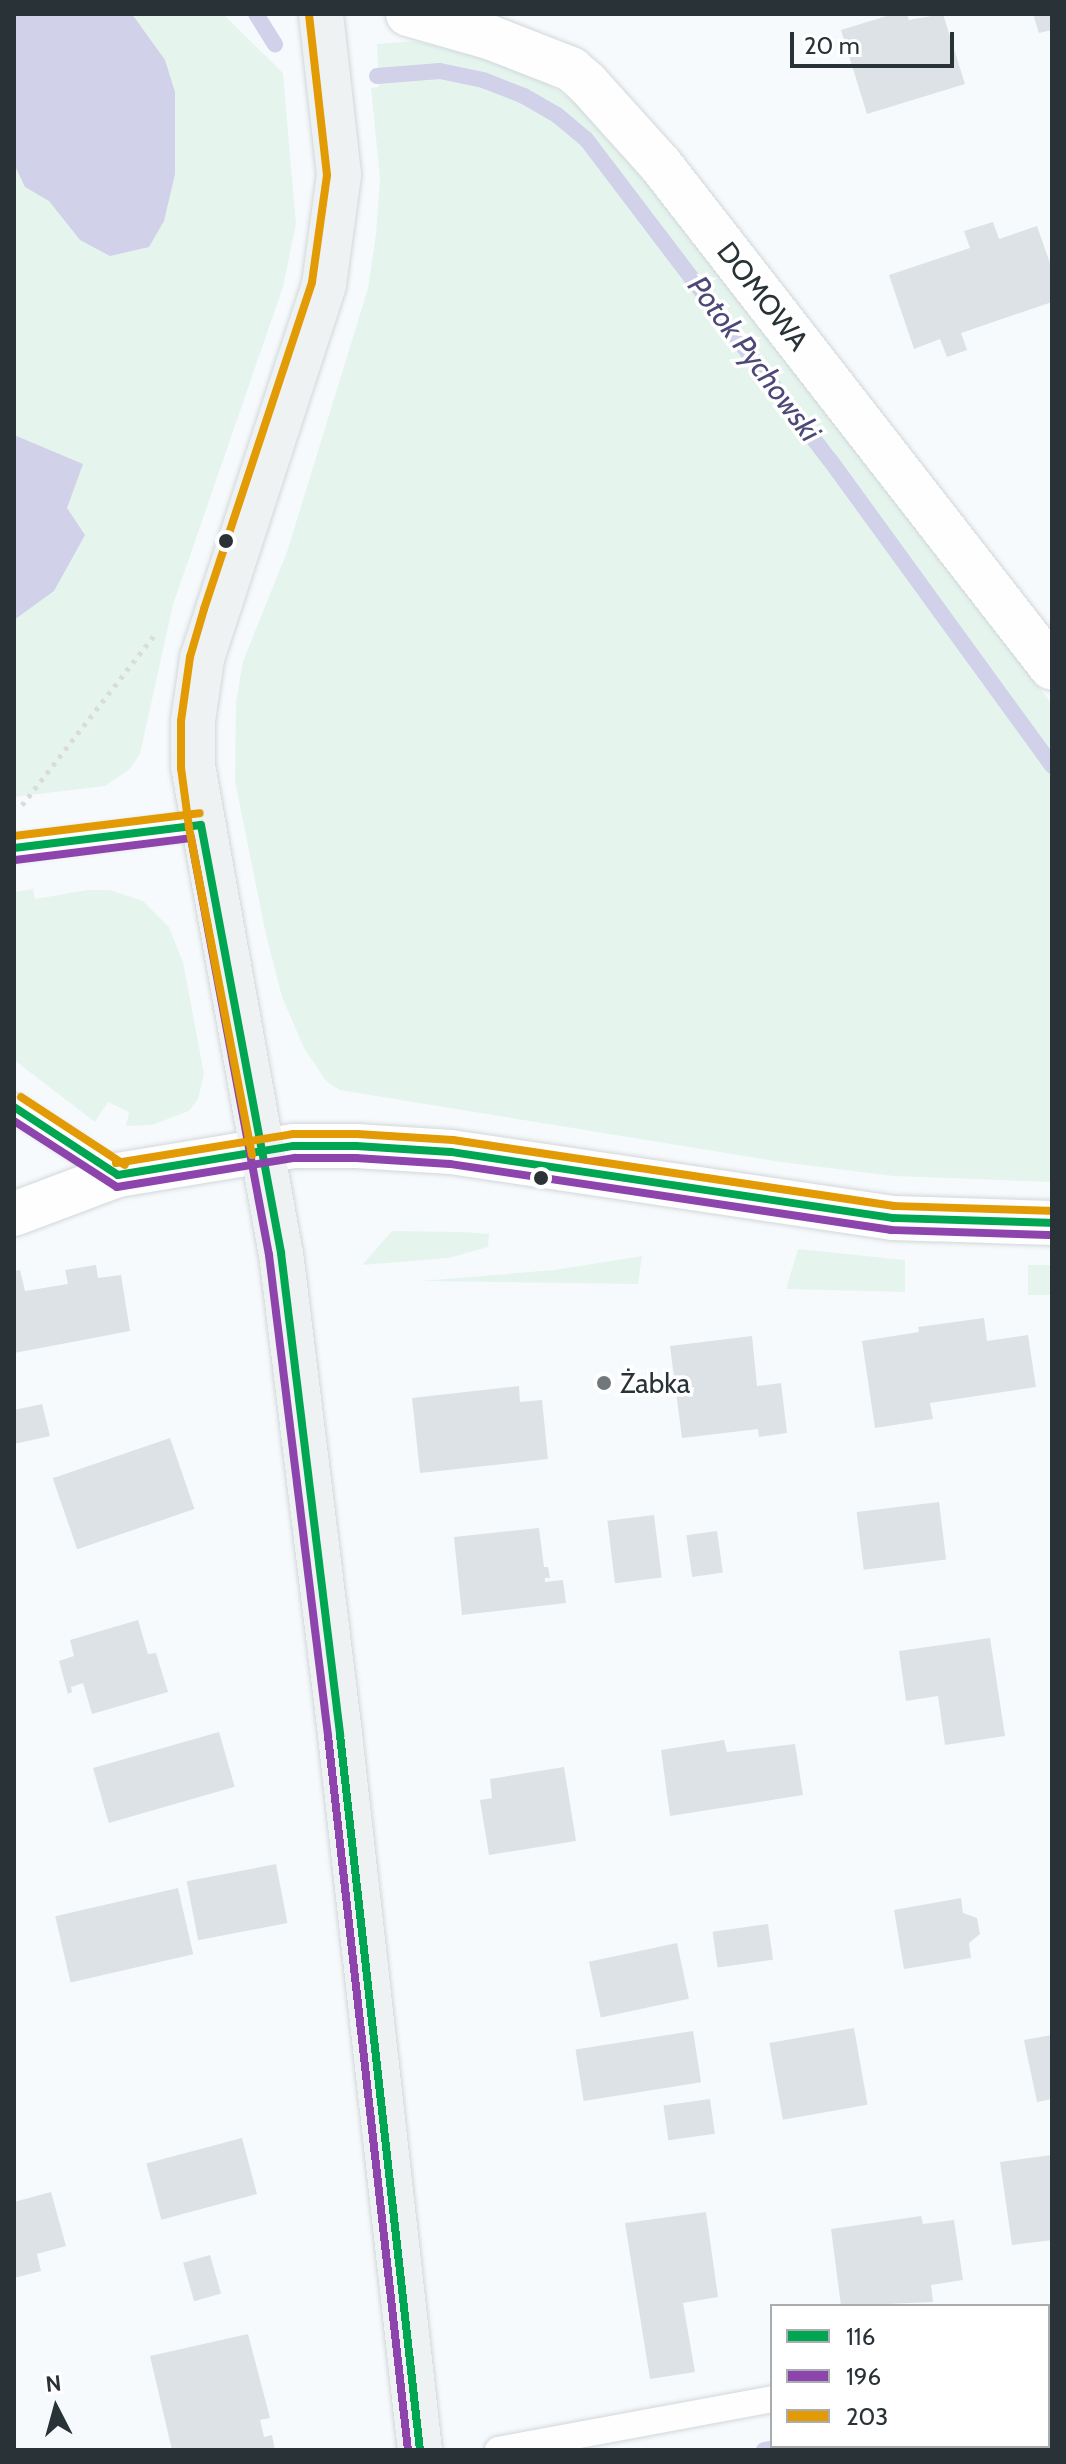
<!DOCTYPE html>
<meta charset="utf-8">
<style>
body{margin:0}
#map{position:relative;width:1066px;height:2464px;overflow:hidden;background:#f7fafc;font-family:Cabin,sans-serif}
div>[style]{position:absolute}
.green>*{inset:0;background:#e5f5ee;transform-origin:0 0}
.water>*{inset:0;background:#d1d1ea}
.stream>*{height:16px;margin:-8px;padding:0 8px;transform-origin:8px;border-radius:8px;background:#d1d1ea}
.building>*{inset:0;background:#dde2e6;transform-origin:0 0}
.path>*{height:5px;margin-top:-2.5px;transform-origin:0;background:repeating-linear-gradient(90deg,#d9dbdc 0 4px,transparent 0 10px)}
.roads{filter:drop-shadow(0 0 2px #d1d7da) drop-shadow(0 0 2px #d1d7da)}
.lane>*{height:26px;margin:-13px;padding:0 13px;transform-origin:13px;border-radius:13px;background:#fefeff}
.street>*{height:44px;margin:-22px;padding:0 22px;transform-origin:22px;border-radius:22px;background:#fefeff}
.secondary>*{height:44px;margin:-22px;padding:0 22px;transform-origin:22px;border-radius:22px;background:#eef2f2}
.bus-1>*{height:8px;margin:-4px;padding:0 4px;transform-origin:4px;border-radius:4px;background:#00a651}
.bus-2>*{height:8px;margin:-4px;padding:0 4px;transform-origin:4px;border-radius:4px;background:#8e44ad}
.bus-3>*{height:8px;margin:-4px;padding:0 4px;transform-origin:4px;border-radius:4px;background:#e29a05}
.dots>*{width:22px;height:22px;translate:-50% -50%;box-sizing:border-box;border:4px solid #fff;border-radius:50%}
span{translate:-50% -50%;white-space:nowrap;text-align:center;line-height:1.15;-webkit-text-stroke:7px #fff;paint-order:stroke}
.street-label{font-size:28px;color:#293236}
.poi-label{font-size:28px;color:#293236}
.left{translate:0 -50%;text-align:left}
.water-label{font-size:30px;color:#4d4878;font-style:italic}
.frame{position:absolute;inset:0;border:16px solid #293236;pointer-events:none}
.legend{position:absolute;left:770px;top:2304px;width:280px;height:144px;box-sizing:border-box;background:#fff;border:2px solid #a9adaf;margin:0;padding:10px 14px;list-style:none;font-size:24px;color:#293236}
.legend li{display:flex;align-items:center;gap:16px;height:40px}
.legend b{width:40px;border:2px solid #a9adaf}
.north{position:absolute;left:16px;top:2368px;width:80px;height:80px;-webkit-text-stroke:6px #fff;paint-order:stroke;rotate:354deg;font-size:22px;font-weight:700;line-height:32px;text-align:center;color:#293236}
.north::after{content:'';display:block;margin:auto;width:28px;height:36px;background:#293236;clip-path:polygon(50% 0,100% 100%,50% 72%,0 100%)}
.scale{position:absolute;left:790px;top:32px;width:164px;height:36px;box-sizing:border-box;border:4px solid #293236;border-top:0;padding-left:10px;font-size:24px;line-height:28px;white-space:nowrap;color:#293236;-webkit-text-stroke:6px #fff;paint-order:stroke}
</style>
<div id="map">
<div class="green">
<div style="clip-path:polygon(14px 14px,223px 14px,283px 73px,296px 224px,283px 287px,173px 605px,140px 754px,129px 770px,105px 786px,14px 797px)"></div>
<div style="clip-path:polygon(416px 41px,497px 62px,546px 83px,586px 110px,623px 147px,1052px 704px,1052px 1182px,893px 1176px,781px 1162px,339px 1090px,326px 1081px,304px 1048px,282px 997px,266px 935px,235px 781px,236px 702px,243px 661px,287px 552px,368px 288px,376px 234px,380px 179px,371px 88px,379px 87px,377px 44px)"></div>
<div style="clip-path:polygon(33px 889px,35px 899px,87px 890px,110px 890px,143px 901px,169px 927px,183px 962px,204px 1074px,198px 1099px,189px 1111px,152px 1125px,126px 1126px,129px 1112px,108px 1102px,95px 1122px,14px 1060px,14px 892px)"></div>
<div style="clip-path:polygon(392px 1231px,464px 1232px,489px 1234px,488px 1247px,449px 1258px,362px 1265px)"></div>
<div style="clip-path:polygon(798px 1249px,905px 1260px,905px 1292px,786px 1289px)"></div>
<div style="clip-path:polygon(642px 1256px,638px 1284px,421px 1281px,554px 1270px)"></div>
<div style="left:1028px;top:1265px;width:24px;height:30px"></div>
</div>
<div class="water">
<div style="clip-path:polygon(14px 14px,132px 14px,165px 60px,175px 92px,175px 174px,164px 221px,149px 247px,110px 256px,80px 240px,49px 201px,25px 187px,14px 164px)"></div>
<div style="clip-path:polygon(14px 435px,83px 464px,67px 508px,85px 535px,54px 591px,14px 620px)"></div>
</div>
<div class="stream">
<div style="left:256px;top:14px;width:36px;rotate:58deg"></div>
<div style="left:377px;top:76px;width:63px;rotate:-4.5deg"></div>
<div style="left:440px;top:71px;width:44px;rotate:11.8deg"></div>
<div style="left:483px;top:80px;width:44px;rotate:21.3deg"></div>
<div style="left:524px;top:96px;width:38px;rotate:30deg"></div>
<div style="left:557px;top:115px;width:38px;rotate:40deg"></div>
<div style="left:586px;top:139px;width:403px;rotate:52.8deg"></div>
<div style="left:830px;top:460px;width:378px;rotate:54deg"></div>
<div style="left:764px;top:2450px;width:21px;rotate:-11deg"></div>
</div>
<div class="building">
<div style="clip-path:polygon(893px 14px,907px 14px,909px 20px,943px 14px,965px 84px,867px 114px,841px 30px)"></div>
<div style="clip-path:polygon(1033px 14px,1052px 14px,1052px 30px,1039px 33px)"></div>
<div style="clip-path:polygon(993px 222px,999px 239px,1037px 226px,1052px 269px,1052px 302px,961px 333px,967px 350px,947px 357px,940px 339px,914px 349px,889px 275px,970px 248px,964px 231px)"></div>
<div style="clip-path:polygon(96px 1265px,98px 1278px,121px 1275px,130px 1331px,14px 1353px,14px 1271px,20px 1270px,25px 1291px,68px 1284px,65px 1270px)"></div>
<div style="clip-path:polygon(984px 1318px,987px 1341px,1028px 1335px,1036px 1387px,930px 1403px,933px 1419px,875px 1428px,862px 1341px,919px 1332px,918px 1327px)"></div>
<div style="clip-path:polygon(752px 1336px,757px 1386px,781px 1383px,787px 1433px,759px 1437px,758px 1429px,682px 1438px,670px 1346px)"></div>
<div style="clip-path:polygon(519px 1386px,520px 1402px,542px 1400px,548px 1459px,420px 1473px,412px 1398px)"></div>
<div style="clip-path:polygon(42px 1404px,50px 1436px,14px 1444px,14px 1410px)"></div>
<div style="left:170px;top:1438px;width:75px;height:124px;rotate:71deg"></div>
<div style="left:939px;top:1502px;width:58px;height:83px;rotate:83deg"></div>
<div style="left:654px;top:1515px;width:63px;height:47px;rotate:83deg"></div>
<div style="clip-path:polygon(539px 1528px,544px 1567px,548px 1567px,550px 1578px,545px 1578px,545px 1582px,563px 1580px,566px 1603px,462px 1615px,454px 1537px)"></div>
<div style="left:717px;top:1531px;width:42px;height:31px;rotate:82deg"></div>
<div style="clip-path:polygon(138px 1620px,148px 1654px,156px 1653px,168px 1692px,92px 1714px,83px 1683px,71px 1687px,72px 1692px,68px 1694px,59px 1661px,74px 1656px,70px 1640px)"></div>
<div style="clip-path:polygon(990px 1638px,1005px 1736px,945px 1745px,938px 1696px,906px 1701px,899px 1651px)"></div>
<div style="left:219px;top:1732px;width:57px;height:131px;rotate:74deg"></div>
<div style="clip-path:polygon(724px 1740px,727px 1752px,795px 1744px,803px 1795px,670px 1816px,661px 1750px)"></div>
<div style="clip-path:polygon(564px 1767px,576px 1841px,489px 1855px,480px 1800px,492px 1798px,490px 1779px)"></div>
<div style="left:276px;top:1864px;width:60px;height:91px;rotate:79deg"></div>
<div style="left:178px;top:1888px;width:68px;height:126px;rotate:77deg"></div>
<div style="clip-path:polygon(961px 1898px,963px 1913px,977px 1918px,980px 1934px,969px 1943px,971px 1958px,904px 1969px,894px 1910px)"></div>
<div style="left:768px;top:1924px;width:36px;height:56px;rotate:82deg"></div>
<div style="left:677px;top:1943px;width:57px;height:90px;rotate:78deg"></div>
<div style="left:854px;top:2028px;width:78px;height:86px;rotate:80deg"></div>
<div style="left:693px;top:2031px;width:52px;height:119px;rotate:81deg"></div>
<div style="clip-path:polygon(1052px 2035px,1052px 2099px,1037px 2102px,1024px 2040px)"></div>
<div style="left:710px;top:2099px;width:35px;height:47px;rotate:82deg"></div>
<div style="left:242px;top:2138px;width:58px;height:99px;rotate:75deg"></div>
<div style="clip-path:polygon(1052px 2155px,1052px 2240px,1012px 2245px,1000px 2162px)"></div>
<div style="clip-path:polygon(51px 2192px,66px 2246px,37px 2254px,41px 2271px,14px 2278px,14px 2202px)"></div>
<div style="clip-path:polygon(706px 2212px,718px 2297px,683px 2303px,695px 2372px,650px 2379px,625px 2223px)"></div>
<div style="clip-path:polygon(921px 2216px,923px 2224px,954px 2220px,963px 2280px,931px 2285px,933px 2302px,841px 2306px,831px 2229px)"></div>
<div style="left:210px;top:2255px;width:40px;height:28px;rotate:74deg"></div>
<div style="clip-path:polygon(248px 2334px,270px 2418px,260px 2420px,264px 2437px,272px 2435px,275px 2450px,172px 2450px,150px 2356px)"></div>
<div style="clip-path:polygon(1051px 2429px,1052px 2450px,1005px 2450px,1004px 2446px,1048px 2446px,1048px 2430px)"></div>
</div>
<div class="path">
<div style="left:22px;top:805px;width:218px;rotate:-52.1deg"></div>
</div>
<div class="roads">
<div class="lane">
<div style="left:14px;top:848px;width:188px;rotate:-7deg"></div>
<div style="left:14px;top:1107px;width:124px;rotate:33.2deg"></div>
<div style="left:1048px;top:2345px;width:4px;rotate:-14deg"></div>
<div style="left:498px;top:2450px;width:279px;rotate:-10.5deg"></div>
</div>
<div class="street">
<div style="left:408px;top:14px;width:84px;rotate:15.9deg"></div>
<div style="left:489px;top:37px;width:88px;rotate:21.3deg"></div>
<div style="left:571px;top:69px;width:21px;rotate:41deg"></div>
<div style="left:587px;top:83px;width:109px;rotate:48deg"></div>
<div style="left:660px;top:164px;width:638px;rotate:52.13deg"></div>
<div style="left:14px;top:1214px;width:111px;rotate:-20.6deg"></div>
<div style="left:118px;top:1175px;width:178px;rotate:-9.4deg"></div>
<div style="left:294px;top:1146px;width:62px"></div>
<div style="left:356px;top:1146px;width:95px;rotate:3.6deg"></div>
<div style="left:451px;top:1152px;width:447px;rotate:8.5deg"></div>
<div style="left:893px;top:1218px;width:159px;rotate:1.8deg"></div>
</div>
<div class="secondary">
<div style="left:321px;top:14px;width:162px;rotate:83.6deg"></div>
<div style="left:339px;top:175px;width:111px;rotate:97.8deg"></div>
<div style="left:324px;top:285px;width:393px;rotate:108.1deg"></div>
<div style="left:202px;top:659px;width:63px;rotate:98.3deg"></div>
<div style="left:193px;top:721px;width:45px;rotate:90deg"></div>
<div style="left:193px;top:766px;width:495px;rotate:79.8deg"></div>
<div style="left:281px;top:1253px;width:486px;rotate:83deg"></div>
<div style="left:340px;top:1735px;width:719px;rotate:83.62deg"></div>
</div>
</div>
<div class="bus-1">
<div style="left:14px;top:848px;width:188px;rotate:-7deg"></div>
<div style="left:201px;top:825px;width:435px;rotate:79.4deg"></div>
<div style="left:281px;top:1253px;width:486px;rotate:83deg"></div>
<div style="left:340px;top:1735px;width:719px;rotate:83.62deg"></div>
<div style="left:14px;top:1107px;width:124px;rotate:33.2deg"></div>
<div style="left:118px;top:1175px;width:178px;rotate:-9.4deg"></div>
<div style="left:294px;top:1146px;width:62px"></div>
<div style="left:356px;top:1146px;width:95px;rotate:3.6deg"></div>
<div style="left:451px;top:1152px;width:447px;rotate:8.5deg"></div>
<div style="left:893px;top:1218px;width:159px;rotate:1.8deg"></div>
</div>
<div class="bus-2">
<div style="left:15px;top:860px;width:177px;rotate:-7.1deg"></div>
<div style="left:191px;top:838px;width:424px;rotate:79.4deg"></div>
<div style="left:269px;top:1255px;width:485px;rotate:83deg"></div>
<div style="left:328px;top:1736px;width:718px;rotate:83.61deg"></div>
<div style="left:14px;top:1121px;width:122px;rotate:32.7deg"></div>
<div style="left:117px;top:1187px;width:180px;rotate:-9.3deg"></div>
<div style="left:295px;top:1158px;width:61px"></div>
<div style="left:356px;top:1158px;width:94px;rotate:3.7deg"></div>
<div style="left:450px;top:1164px;width:446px;rotate:8.5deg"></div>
<div style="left:891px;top:1230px;width:161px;rotate:1.8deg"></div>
</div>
<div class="bus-3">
<div style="left:14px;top:836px;width:187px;rotate:-7deg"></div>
<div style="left:21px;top:1097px;width:124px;rotate:33.2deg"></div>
<div style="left:252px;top:1155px;width:334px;rotate:-100.9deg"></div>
<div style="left:189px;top:827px;width:60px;rotate:-97.7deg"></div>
<div style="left:181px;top:768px;width:47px;rotate:-90deg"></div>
<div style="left:181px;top:721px;width:65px;rotate:-82deg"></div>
<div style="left:190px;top:657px;width:50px;rotate:-73.7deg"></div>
<div style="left:204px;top:609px;width:344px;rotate:-71.7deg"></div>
<div style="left:312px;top:282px;width:108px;rotate:-82deg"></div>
<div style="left:327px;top:175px;width:161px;rotate:-96.4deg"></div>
<div style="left:116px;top:1163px;width:179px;rotate:-9.3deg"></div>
<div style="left:293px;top:1134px;width:64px"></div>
<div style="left:357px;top:1134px;width:96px;rotate:3.6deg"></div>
<div style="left:453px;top:1140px;width:446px;rotate:8.5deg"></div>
<div style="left:894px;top:1206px;width:158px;rotate:1.8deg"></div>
</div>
<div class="dots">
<div style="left:226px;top:541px;background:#293236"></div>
<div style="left:541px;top:1178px;background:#293236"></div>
<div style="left:604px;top:1383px;background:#71787b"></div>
</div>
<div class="street-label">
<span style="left:763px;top:296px;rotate:52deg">DOMOWA</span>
</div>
<div class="poi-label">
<span class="left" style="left:620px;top:1383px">Żabka</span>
</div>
<div class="water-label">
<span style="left:754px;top:359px;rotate:53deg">Potok Pychowski</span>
</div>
<div class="frame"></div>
<ul class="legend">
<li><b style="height:10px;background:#00a651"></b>116</li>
<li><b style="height:10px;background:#8e44ad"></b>196</li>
<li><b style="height:10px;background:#e29a05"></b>203</li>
</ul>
<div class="north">N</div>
<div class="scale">20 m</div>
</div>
